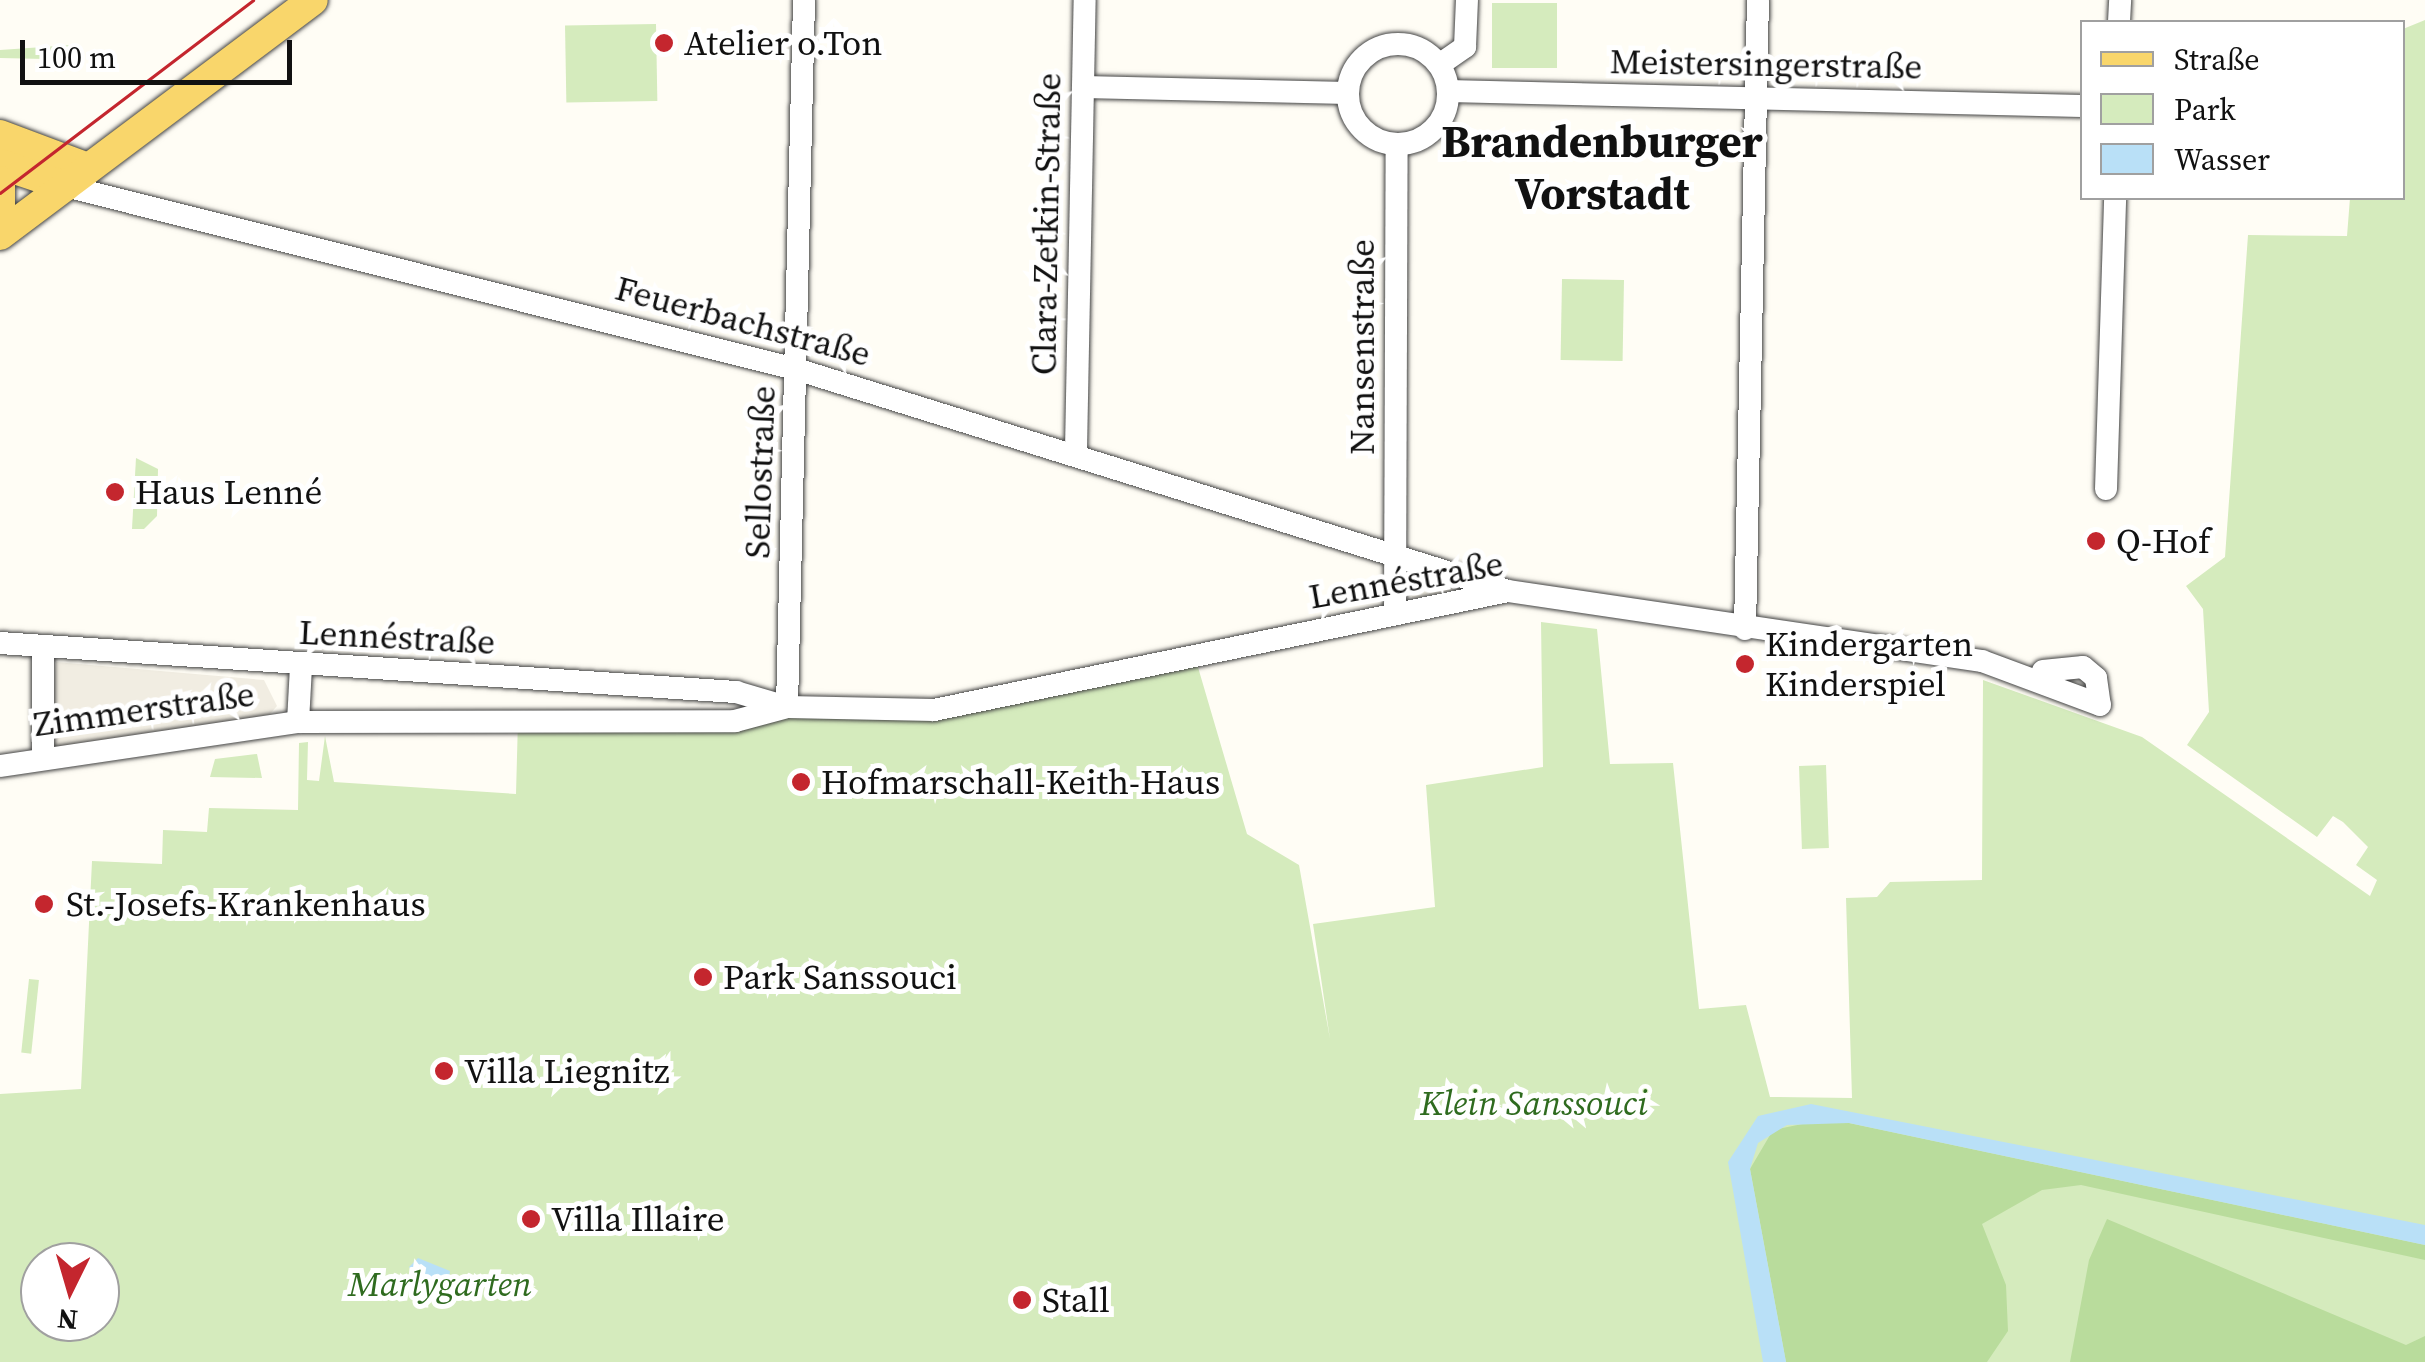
<!DOCTYPE html>
<meta charset="utf-8">
<style>
body{margin:0}
#map{position:relative;width:2425px;height:1362px;overflow:hidden;background:#fffdf5;font-family:"Source Serif 4",serif}
div>[style]{position:absolute}
.green>*{inset:0;background:#d5ebbd;transform-origin:0 0}
.forest>*{inset:0;background:#b9dc9c}
.plaza>*{inset:0;background:#f1ede2}
.water>*{inset:0;background:#b9e0f7}
.roads{filter:drop-shadow(0 0 2px #444) drop-shadow(0 0 2px #444)}
.minor>*{height:22px;margin:-11px;padding:0 11px;transform-origin:11px;border-radius:11px;background:#fff}
.minor>.ring{margin:-11px;padding:0;box-sizing:content-box;background:none;border:22px solid #fff;border-radius:50%}
.major>*{height:30px;margin:-15px;padding:0 15px;transform-origin:15px;border-radius:15px;background:#f9d66b}
.tram>*{height:2.5px;margin:-1.25px;padding:0 1.25px;transform-origin:1.25px;border-radius:1.25px;background:#c4262e}
.dots>*{width:28px;height:28px;translate:-50% -50%;box-sizing:border-box;border:5px solid #fff;border-radius:50%}
span{translate:-50% -50%;white-space:nowrap;text-align:center;line-height:1.15;-webkit-text-stroke:10px #fff;paint-order:stroke}
.poi-label{font-size:35px;color:#111}
.left{translate:0 -50%;text-align:left}
.street-label{font-size:35px;color:#111}
.park-label{font-size:35px;color:#2f6b1f;font-style:italic}
.district-label{font-size:45px;color:#111;font-weight:700}
.legend{position:absolute;left:2080px;top:20px;width:325px;height:180px;box-sizing:border-box;background:#fff;border:2px solid #a0a0a0;margin:0;padding:12px 18px;list-style:none;font-size:30px;color:#111}
.legend li{display:flex;align-items:center;gap:20px;height:50px}
.legend b{width:50px;border:2px solid #a0a0a0}
.north{position:absolute;left:20px;top:1242px;width:100px;height:100px;box-sizing:border-box;background:#fff;border:2px solid #a0a0a0;border-radius:50%;rotate:185deg;font-size:28px;font-weight:700;line-height:40px;text-align:center;color:#111}
.north::after{content:'';display:block;margin:auto;width:35px;height:45px;background:#c4262e;clip-path:polygon(50% 0,100% 100%,50% 72%,0 100%)}
.scale{position:absolute;left:20px;top:40px;width:272px;height:45px;box-sizing:border-box;border:5px solid #111;border-top:0;padding-left:12px;font-size:30px;line-height:35px;white-space:nowrap;color:#111;-webkit-text-stroke:8px #fff;paint-order:stroke}
</style>
<div id="map">
<div class="green">
<div style="left:1492px;top:3px;width:65px;height:65px"></div>
<div style="clip-path:polygon(evenodd,2425px 20px,2425px 1362px,0 1362px,0 1094px,81px 1089px,92px 861px,162px 864px,163px 830px,207px 832px,209px 808px,298px 810px,299px 743px,308px 742px,307px 780px,319px 781px,325px 736px,334px 782px,516px 794px,518px 720px,934px 710px,1195px 657px,1247px 834px,1299px 865px,1330px 1039px,1313px 924px,1435px 907px,1426px 785px,1543px 767px,1541px 622px,1597px 629px,1610px 764px,1673px 763px,1699px 1009px,1746px 1005px,1770px 1097px,1852px 1098px,1846px 898px,1877px 897px,1890px 882px,1982px 880px,1983px 680px,2142px 737px,2370px 896px,2377px 880px,2356px 865px,2368px 847px,2343px 822px,2333px 816px,2317px 837px,2187px 745px,2209px 712px,2203px 609px,2186px 586px,2225px 557px,2248px 235px,2347px 236px,2350px 198px,2402px 198px,2403px 29px,2425px 20px,40px 1262px,100px 1262px,100px 1322px,40px 1322px,40px 1262px)"></div>
<div style="left:656px;top:24px;width:77px;height:91px;rotate:89deg"></div>
<div style="clip-path:polygon(72px 45px,74px 53px,45px 59px,0 58px,0 50px)"></div>
<div style="left:1562px;top:279px;width:62px;height:81px;rotate:1deg"></div>
<div style="clip-path:polygon(136px 458px,158px 469px,157px 516px,144px 529px,132px 529px)"></div>
<div style="clip-path:polygon(257px 754px,262px 778px,210px 777px,215px 759px)"></div>
<div style="left:1826px;top:765px;width:83px;height:27px;rotate:88deg"></div>
<div style="left:29px;top:979px;width:10px;height:74px;rotate:6deg"></div>
</div>
<div class="forest">
<div style="clip-path:polygon(1807px 1123px,1849px 1123px,2425px 1245px,2425px 1260px,2081px 1185px,2042px 1190px,1982px 1224px,2006px 1285px,2008px 1331px,1987px 1362px,1786px 1362px,1750px 1169px,1773px 1130px)"></div>
<div style="clip-path:polygon(2107px 1219px,2406px 1345px,2425px 1336px,2425px 1362px,2070px 1362px,2089px 1260px)"></div>
</div>
<div class="plaza">
<div style="clip-path:polygon(1407px 568px,1459px 585px,1458px 589px,1412px 599px)"></div>
<div style="clip-path:polygon(56px 662px,264px 680px,277px 706px,269px 715px,50px 750px)"></div>
</div>
<div class="water">
<div style="clip-path:polygon(1811px 1104px,2425px 1225px,2425px 1245px,1849px 1123px,1787px 1125px,1758px 1143px,1750px 1169px,1786px 1362px,1763px 1362px,1728px 1162px,1758px 1116px)"></div>
<div style="clip-path:polygon(418px 1258px,450px 1271px,447px 1290px,430px 1293px,409px 1267px)"></div>
</div>
<div class="roads">
<div class="minor">
<div style="left:2119px;top:22px;width:22px;rotate:-87deg"></div>
<div class="ring" style="left:1348px;top:44px;width:78px;height:78px"></div>
<div style="left:1439px;top:65px;width:32px;rotate:-35deg"></div>
<div style="left:1465px;top:47px;width:47px;rotate:-87.6deg"></div>
<div style="left:1083px;top:87px;width:265px;rotate:1.3deg"></div>
<div style="left:1448px;top:91px;width:634px;rotate:1.36deg"></div>
<div style="left:65px;top:186px;width:757px;rotate:14.07deg"></div>
<div style="left:799px;top:370px;width:739px;rotate:17.31deg"></div>
<div style="left:1076px;top:450px;width:450px;rotate:-88.9deg"></div>
<div style="left:2106px;top:489px;width:291px;rotate:-88.2deg"></div>
<div style="left:1395px;top:613px;width:469px;rotate:-89.8deg"></div>
<div style="left:1745px;top:629px;width:629px;rotate:-88.82deg"></div>
<div style="left:0;top:643px;width:738px;rotate:3.81deg"></div>
<div style="left:736px;top:692px;width:53px;rotate:16.4deg"></div>
<div style="left:787px;top:707px;width:147px;rotate:1.2deg"></div>
<div style="left:934px;top:710px;width:586px;rotate:-11.71deg"></div>
<div style="left:1508px;top:591px;width:479px;rotate:8.4deg"></div>
<div style="left:1982px;top:661px;width:126px;rotate:20.4deg"></div>
<div style="left:43px;top:646px;width:113px;rotate:90deg"></div>
<div style="left:2043px;top:671px;width:40px;rotate:-5.7deg"></div>
<div style="left:2083px;top:667px;width:17px;rotate:40deg"></div>
<div style="left:2096px;top:678px;width:27px;rotate:82deg"></div>
<div style="left:787px;top:707px;width:707px;rotate:-88.62deg"></div>
<div style="left:298px;top:722px;width:55px;rotate:-86.9deg"></div>
<div style="left:0;top:766px;width:301px;rotate:-8.4deg"></div>
<div style="left:298px;top:722px;width:437px;rotate:-0.1deg"></div>
<div style="left:735px;top:721px;width:51px;rotate:-14.9deg"></div>
</div>
<div class="major">
<div style="left:0;top:135px;width:94px;rotate:20.6deg"></div>
<div style="left:0;top:164px;width:69px;rotate:18.7deg"></div>
<div style="left:0;top:181px;width:32px;rotate:90deg"></div>
<div style="left:0;top:235px;width:391px;rotate:-36.9deg"></div>
</div>
</div>
<div class="tram">
<div style="left:0;top:193px;width:318px;rotate:-37.3deg"></div>
</div>
<div class="dots">
<div style="left:664px;top:43px;background:#c4262e"></div>
<div style="left:115px;top:492px;background:#c4262e"></div>
<div style="left:2096px;top:541px;background:#c4262e"></div>
<div style="left:1745px;top:664px;background:#c4262e"></div>
<div style="left:801px;top:782px;background:#c4262e"></div>
<div style="left:44px;top:904px;background:#c4262e"></div>
<div style="left:703px;top:977px;background:#c4262e"></div>
<div style="left:444px;top:1071px;background:#c4262e"></div>
<div style="left:531px;top:1219px;background:#c4262e"></div>
<div style="left:1022px;top:1300px;background:#c4262e"></div>
</div>
<div class="poi-label">
<span class="left" style="left:684px;top:43px">Atelier o.Ton</span>
<span class="left" style="left:135px;top:492px">Haus Lenné</span>
<span class="left" style="left:2116px;top:541px">Q-Hof</span>
<span class="left" style="left:1765px;top:664px">Kindergarten<br>Kinderspiel</span>
<span class="left" style="left:821px;top:782px">Hofmarschall-Keith-Haus</span>
<span class="left" style="left:66px;top:904px">St.-Josefs-Krankenhaus</span>
<span class="left" style="left:723px;top:977px">Park Sanssouci</span>
<span class="left" style="left:464px;top:1071px">Villa Liegnitz</span>
<span class="left" style="left:551px;top:1219px">Villa Illaire</span>
<span class="left" style="left:1042px;top:1300px">Stall</span>
</div>
<div class="street-label">
<span style="left:1766px;top:64px;rotate:1deg">Meistersingerstraße</span>
<span style="left:1046px;top:224px;rotate:-89deg">Clara-Zetkin-Straße</span>
<span style="left:743px;top:321px;rotate:15deg">Feuerbachstraße</span>
<span style="left:1362px;top:347px;rotate:-90deg">Nansenstraße</span>
<span style="left:760px;top:472px;rotate:-88deg">Sellostraße</span>
<span style="left:1406px;top:580px;rotate:-10deg">Lennéstraße</span>
<span style="left:397px;top:637px;rotate:3deg">Lennéstraße</span>
<span style="left:144px;top:709px;rotate:-8deg">Zimmerstraße</span>
</div>
<div class="park-label">
<span style="left:1534px;top:1103px">Klein Sanssouci</span>
<span style="left:440px;top:1284px">Marlygarten</span>
</div>
<div class="district-label">
<span style="left:1602px;top:168px">Brandenburger<br>Vorstadt</span>
</div>
<ul class="legend">
<li><b style="height:12px;background:#f9d66b"></b>Straße</li>
<li><b style="height:28px;background:#d5ebbd"></b>Park</li>
<li><b style="height:28px;background:#b9e0f7"></b>Wasser</li>
</ul>
<div class="north">N</div>
<div class="scale">100 m</div>
</div>
